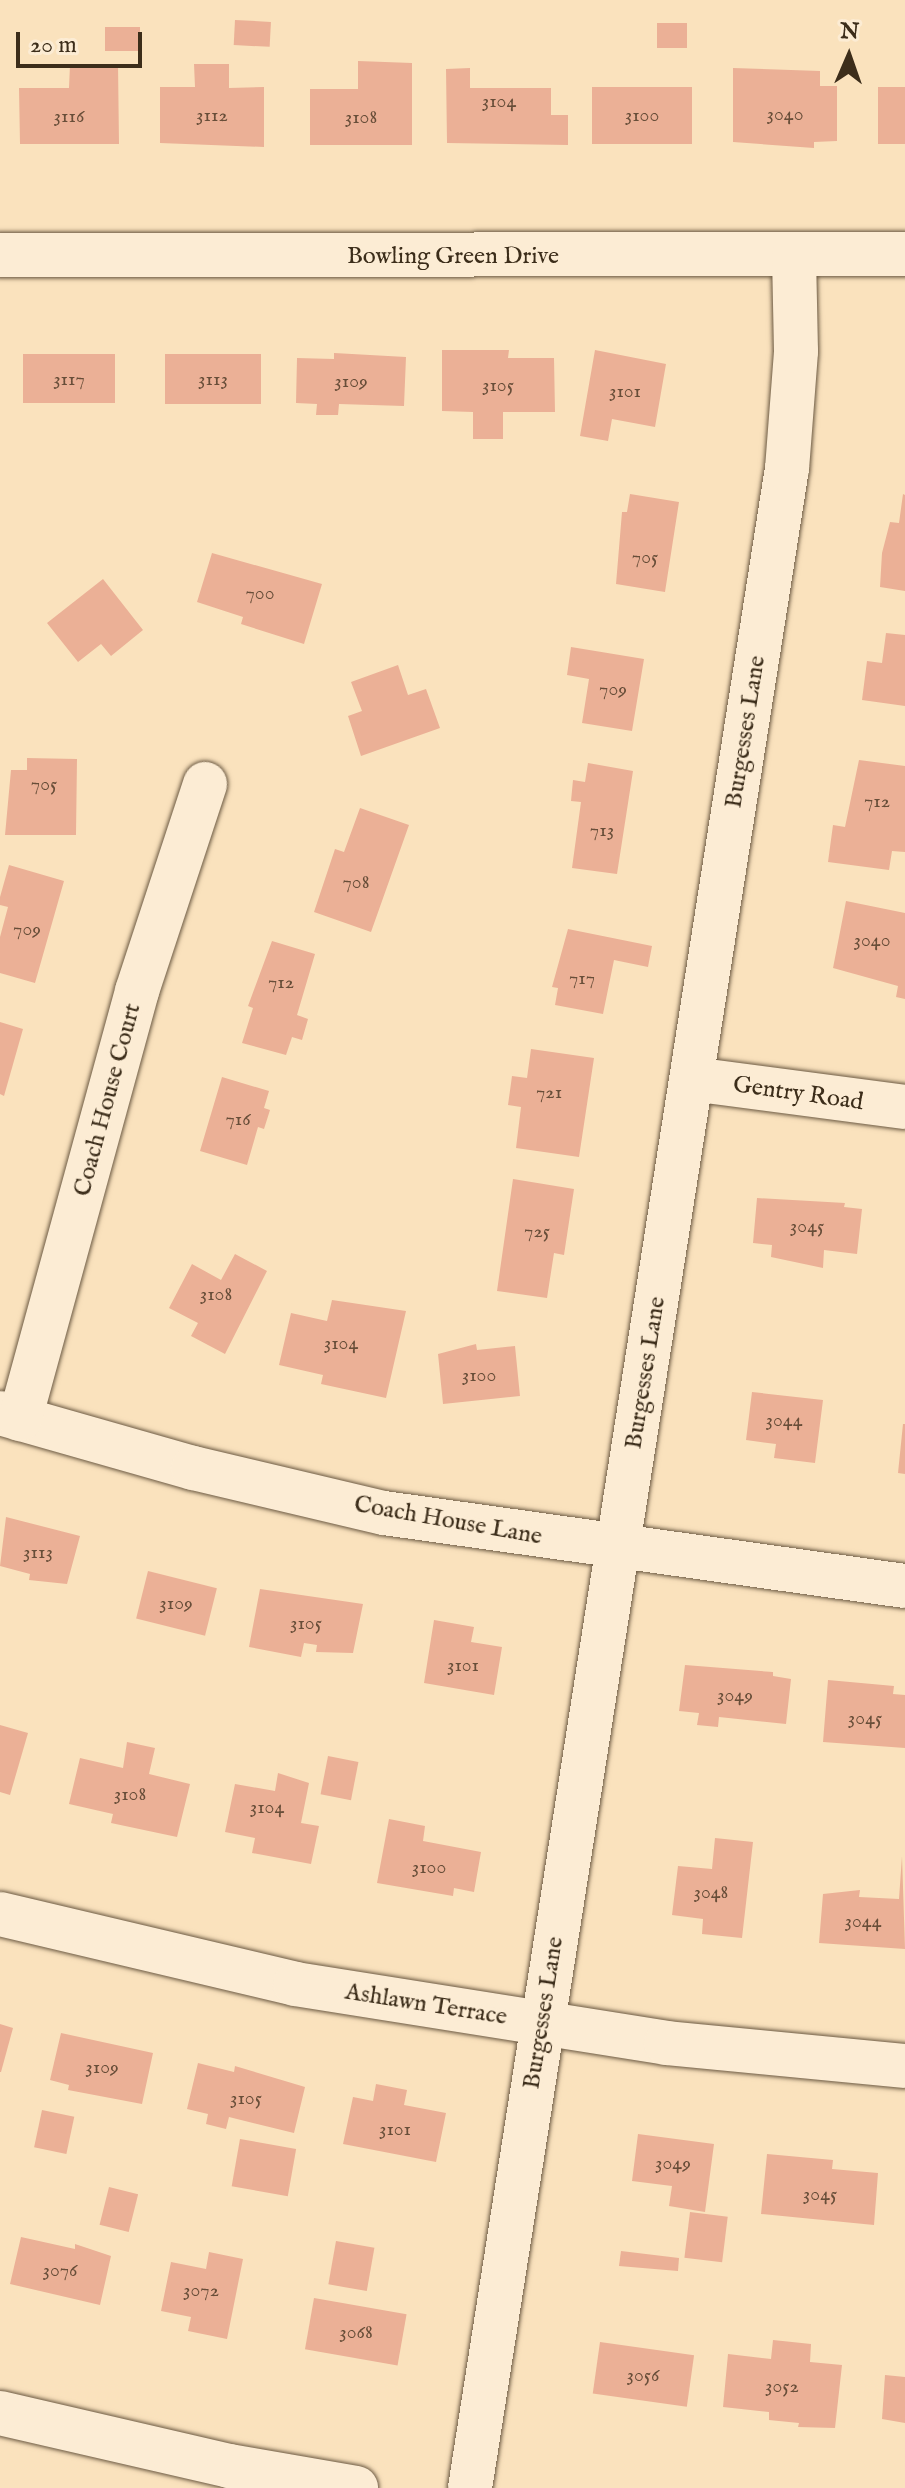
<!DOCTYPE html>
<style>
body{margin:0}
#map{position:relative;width:905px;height:2488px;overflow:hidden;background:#fae2bd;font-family:"IM FELL English",serif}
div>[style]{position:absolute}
.building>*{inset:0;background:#ebb096;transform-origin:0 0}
.roads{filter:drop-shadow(0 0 2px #6c5a43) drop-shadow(0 0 2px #6c5a43)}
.minor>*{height:44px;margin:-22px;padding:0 22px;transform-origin:22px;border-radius:22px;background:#fcecd4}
span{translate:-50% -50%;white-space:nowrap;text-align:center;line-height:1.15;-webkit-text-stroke:6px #fcecd4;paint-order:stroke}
.number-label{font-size:20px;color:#684e39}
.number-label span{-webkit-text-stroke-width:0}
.street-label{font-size:24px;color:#3c2d1a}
.north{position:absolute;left:809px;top:16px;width:80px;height:80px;-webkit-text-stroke:6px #fcecd4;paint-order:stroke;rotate:2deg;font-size:22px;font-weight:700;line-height:32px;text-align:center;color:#3c2d1a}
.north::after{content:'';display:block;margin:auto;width:28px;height:36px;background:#3c2d1a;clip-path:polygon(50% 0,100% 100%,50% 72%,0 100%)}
.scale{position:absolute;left:16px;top:32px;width:126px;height:36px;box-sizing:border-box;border:4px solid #3c2d1a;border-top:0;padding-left:10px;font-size:24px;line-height:28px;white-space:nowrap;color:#3c2d1a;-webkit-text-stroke:6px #fcecd4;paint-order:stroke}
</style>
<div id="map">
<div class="building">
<div style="left:235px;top:20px;width:36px;height:25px;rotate:3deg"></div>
<div style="left:657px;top:23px;width:30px;height:25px"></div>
<div style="left:140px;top:27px;width:24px;height:35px;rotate:90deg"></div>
<div style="clip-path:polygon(358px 61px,412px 63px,412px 145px,310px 145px,310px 89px,358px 89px)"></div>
<div style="clip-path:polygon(118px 64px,119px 144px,20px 144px,19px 88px,69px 88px,70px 65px)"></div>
<div style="clip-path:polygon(194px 64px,229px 64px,229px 88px,264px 87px,264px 147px,160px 143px,160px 87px,195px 87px)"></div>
<div style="clip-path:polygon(470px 68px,470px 88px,551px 88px,551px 115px,568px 115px,568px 145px,447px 143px,446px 69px)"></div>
<div style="clip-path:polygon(733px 68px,820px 71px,820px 86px,837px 86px,837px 141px,814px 142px,814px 148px,733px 142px)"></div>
<div style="left:592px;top:87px;width:100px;height:57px"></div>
<div style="left:878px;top:87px;width:27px;height:57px"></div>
<div style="clip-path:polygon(442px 350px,509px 350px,508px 358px,554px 358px,555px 412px,503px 412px,503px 439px,473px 439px,473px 412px,442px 411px)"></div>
<div style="clip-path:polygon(595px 350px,666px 364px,655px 427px,612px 419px,608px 441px,580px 436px)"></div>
<div style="clip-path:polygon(334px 353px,406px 357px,404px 406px,339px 404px,338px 415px,316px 415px,317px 404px,296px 403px,297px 358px,334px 359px)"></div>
<div style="left:23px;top:354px;width:92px;height:49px"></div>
<div style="left:165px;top:354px;width:96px;height:50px"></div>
<div style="clip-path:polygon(630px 494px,679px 502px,665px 592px,616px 584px,622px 512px,627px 512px)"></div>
<div style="clip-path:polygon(903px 494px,905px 495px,905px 591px,880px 587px,882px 553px,890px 522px,899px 523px)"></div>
<div style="clip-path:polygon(212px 553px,322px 584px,304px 644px,241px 624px,243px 617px,197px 602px)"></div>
<div style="clip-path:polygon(103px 579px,143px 630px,111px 656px,101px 644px,78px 662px,47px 623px)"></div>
<div style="clip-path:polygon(886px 633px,905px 635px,905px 706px,862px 700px,867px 661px,882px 663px)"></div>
<div style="clip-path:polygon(571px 647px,644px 659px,632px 731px,582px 723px,589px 679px,567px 675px)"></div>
<div style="clip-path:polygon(398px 665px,408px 695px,426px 689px,440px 728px,361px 756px,348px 716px,362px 711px,351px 682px)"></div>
<div style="clip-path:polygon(27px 758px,77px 759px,76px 835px,5px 835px,11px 770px,27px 770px)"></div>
<div style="clip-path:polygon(859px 760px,905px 766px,905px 852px,892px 851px,889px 870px,828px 862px,833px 825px,845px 827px)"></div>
<div style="clip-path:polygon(588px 763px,633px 771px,617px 874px,572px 868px,581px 802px,571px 801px,573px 780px,585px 782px)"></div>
<div style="clip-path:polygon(360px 808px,409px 825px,371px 932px,314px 912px,335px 849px,344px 852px)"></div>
<div style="clip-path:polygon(9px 865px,64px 881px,35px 983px,0 973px,0 937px,8px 907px,0 905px,0 897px)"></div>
<div style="clip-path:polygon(846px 901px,905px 913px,905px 999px,896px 997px,898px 986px,833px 968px)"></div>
<div style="clip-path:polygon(568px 929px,652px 946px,648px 967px,614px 960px,603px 1014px,555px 1005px,558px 988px,552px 987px)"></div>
<div style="clip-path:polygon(272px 941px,315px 954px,297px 1015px,308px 1019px,302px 1040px,292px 1037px,286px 1055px,242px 1043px,253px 1008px,248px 1006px)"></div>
<div style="clip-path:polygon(0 1022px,23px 1029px,4px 1096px,0 1094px)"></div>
<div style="clip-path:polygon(531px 1049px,594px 1058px,579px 1157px,516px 1148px,521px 1107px,508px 1105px,512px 1076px,527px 1078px)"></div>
<div style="clip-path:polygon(222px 1077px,269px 1091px,264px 1108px,270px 1110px,264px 1129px,258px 1127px,247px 1165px,200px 1151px)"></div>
<div style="clip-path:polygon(513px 1179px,574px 1189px,564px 1255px,554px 1253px,547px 1298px,497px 1291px)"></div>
<div style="clip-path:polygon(757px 1198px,845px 1203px,844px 1207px,862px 1209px,857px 1254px,824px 1250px,823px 1268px,771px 1257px,772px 1245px,753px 1243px)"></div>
<div style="clip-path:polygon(235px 1254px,267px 1271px,225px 1354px,191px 1336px,198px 1323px,169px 1308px,192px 1264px,221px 1280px)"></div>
<div style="clip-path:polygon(332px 1300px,406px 1311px,386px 1398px,321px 1384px,323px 1375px,279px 1365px,291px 1313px,327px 1321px)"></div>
<div style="clip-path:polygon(476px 1344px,477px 1350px,515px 1346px,520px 1396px,443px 1404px,438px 1354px)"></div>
<div style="clip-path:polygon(752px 1392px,823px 1400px,815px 1463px,774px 1458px,776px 1444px,746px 1440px)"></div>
<div style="clip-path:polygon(903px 1424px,905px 1424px,905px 1474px,898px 1473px)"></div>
<div style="clip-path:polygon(6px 1517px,80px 1536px,67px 1584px,29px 1580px,30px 1574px,0 1566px)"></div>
<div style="left:148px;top:1571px;width:71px;height:49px;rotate:14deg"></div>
<div style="clip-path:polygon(260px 1589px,363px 1604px,353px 1653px,316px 1652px,317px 1645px,304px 1643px,301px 1657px,249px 1647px)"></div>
<div style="clip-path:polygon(434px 1620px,474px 1627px,471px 1642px,502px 1647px,494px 1695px,424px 1683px)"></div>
<div style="clip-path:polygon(685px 1665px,773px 1672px,773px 1676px,791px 1679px,786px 1724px,719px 1717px,718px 1727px,697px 1725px,699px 1713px,679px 1711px)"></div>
<div style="clip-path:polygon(828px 1680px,894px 1686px,893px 1694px,905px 1695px,905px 1748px,823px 1742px)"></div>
<div style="clip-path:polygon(0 1725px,28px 1733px,10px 1795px,0 1792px)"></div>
<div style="clip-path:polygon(127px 1742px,155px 1748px,149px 1774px,190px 1784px,177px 1837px,111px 1823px,113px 1814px,69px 1804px,80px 1758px,123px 1768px)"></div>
<div style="left:328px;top:1756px;width:31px;height:39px;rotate:11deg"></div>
<div style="clip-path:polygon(278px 1773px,309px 1783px,301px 1823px,319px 1826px,311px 1864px,252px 1853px,255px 1838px,225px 1832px,235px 1784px,275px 1791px)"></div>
<div style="clip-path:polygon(389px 1819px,425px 1826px,423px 1841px,481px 1852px,474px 1892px,454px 1888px,453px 1896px,377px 1883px)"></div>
<div style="clip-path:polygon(715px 1838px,753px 1842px,742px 1938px,702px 1934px,703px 1919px,672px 1915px,678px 1866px,712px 1869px)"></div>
<div style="clip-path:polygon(902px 1856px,905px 1949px,819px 1943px,823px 1894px,860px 1890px,859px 1897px,899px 1899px)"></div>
<div style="clip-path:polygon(0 2024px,13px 2028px,1px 2072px,0 2072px)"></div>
<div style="clip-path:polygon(61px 2033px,153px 2053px,142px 2104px,68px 2090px,69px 2085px,50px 2080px)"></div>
<div style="clip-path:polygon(198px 2063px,234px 2072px,235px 2066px,305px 2087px,294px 2133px,229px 2117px,226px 2129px,206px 2124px,208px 2114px,187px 2109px)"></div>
<div style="clip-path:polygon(376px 2084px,407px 2090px,404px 2105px,446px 2113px,436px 2162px,343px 2144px,353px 2097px,373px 2101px)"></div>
<div style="left:42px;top:2110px;width:33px;height:38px;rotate:12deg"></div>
<div style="clip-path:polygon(638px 2134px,714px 2144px,705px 2212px,669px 2206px,672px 2186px,632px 2181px)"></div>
<div style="left:240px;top:2139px;width:57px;height:48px;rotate:10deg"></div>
<div style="clip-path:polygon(767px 2154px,833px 2160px,832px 2169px,878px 2173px,874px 2225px,761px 2214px)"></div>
<div style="left:109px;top:2187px;width:30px;height:39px;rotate:14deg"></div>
<div style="left:690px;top:2212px;width:38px;height:46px;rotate:7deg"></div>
<div style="clip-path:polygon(21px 2237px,75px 2249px,75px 2244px,111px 2256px,100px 2305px,10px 2284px)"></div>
<div style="left:336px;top:2241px;width:39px;height:44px;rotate:10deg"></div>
<div style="clip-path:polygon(621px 2251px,679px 2258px,678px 2271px,619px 2266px)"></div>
<div style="clip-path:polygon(209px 2252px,243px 2259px,227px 2339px,188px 2331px,191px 2317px,161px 2311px,171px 2262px,206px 2269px)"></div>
<div style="left:314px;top:2298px;width:94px;height:52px;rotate:10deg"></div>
<div style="clip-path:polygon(773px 2340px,811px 2344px,810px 2362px,842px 2365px,835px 2428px,798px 2427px,799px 2423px,769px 2420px,769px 2412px,723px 2407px,728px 2354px,771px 2359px)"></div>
<div style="left:600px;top:2342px;width:95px;height:52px;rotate:8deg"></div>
<div style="clip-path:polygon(885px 2375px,905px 2377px,905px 2423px,882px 2419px)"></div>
</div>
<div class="roads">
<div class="minor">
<div style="left:0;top:255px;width:905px;rotate:-0.06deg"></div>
<div style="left:692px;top:1079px;width:215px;rotate:7.5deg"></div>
<div style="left:0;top:1413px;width:201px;rotate:15.9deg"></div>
<div style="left:193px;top:1468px;width:196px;rotate:13.3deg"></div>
<div style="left:384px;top:1513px;width:526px;rotate:7.98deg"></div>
<div style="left:20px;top:1419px;width:444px;rotate:-74.7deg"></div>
<div style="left:137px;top:991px;width:218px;rotate:-71.8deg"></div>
<div style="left:0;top:1914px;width:303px;rotate:13.3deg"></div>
<div style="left:295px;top:1984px;width:376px;rotate:9deg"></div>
<div style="left:666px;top:2043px;width:240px;rotate:5.5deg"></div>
<div style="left:0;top:2413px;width:235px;rotate:13deg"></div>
<div style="left:229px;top:2466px;width:129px;rotate:9.8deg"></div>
<div style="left:470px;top:2488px;width:2044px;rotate:-81.08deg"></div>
<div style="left:787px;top:469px;width:118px;rotate:-85.6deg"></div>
<div style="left:796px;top:351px;width:96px;rotate:-91.2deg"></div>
</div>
</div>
<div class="number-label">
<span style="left:499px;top:101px">3104</span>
<span style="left:785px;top:114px">3040</span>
<span style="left:212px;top:115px">3112</span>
<span style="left:642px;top:115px">3100</span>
<span style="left:69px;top:116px">3116</span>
<span style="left:361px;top:117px">3108</span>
<span style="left:69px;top:379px">3117</span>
<span style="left:213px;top:379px">3113</span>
<span style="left:351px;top:381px">3109</span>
<span style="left:498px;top:385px">3105</span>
<span style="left:625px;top:391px">3101</span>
<span style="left:645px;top:557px">705</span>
<span style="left:260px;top:593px">700</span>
<span style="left:613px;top:689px">709</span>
<span style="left:44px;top:784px">705</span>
<span style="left:877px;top:801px">712</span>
<span style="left:602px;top:830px">713</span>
<span style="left:356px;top:882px">708</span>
<span style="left:27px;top:929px">709</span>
<span style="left:872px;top:940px">3040</span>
<span style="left:582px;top:978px">717</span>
<span style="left:281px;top:982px">712</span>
<span style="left:549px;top:1092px">721</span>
<span style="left:238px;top:1119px">716</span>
<span style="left:807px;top:1226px">3045</span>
<span style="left:537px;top:1231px">725</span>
<span style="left:216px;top:1294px">3108</span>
<span style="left:341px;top:1343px">3104</span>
<span style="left:479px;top:1375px">3100</span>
<span style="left:784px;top:1420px">3044</span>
<span style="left:38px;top:1552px">3113</span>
<span style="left:176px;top:1603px">3109</span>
<span style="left:306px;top:1623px">3105</span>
<span style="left:463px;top:1665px">3101</span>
<span style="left:735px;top:1695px">3049</span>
<span style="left:865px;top:1718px">3045</span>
<span style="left:130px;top:1794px">3108</span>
<span style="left:267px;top:1807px">3104</span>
<span style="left:429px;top:1867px">3100</span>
<span style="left:711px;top:1892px">3048</span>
<span style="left:863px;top:1921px">3044</span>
<span style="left:102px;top:2067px">3109</span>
<span style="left:246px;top:2098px">3105</span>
<span style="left:395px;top:2129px">3101</span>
<span style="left:673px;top:2163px">3049</span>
<span style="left:820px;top:2194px">3045</span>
<span style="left:60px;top:2270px">3076</span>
<span style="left:201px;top:2290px">3072</span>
<span style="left:356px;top:2332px">3068</span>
<span style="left:643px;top:2375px">3056</span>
<span style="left:782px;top:2386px">3052</span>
</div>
<div class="street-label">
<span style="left:453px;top:257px">Bowling Green Drive</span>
<span style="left:746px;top:732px;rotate:-81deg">Burgesses Lane</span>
<span style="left:798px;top:1094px;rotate:8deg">Gentry Road</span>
<span style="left:108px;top:1100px;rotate:-75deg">Coach House Court</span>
<span style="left:646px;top:1373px;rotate:-81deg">Burgesses Lane</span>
<span style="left:448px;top:1521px;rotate:10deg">Coach House Lane</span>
<span style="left:426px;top:2005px;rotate:9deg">Ashlawn Terrace</span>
<span style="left:544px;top:2013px;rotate:-81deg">Burgesses Lane</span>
</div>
<div class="north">N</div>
<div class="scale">20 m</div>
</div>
